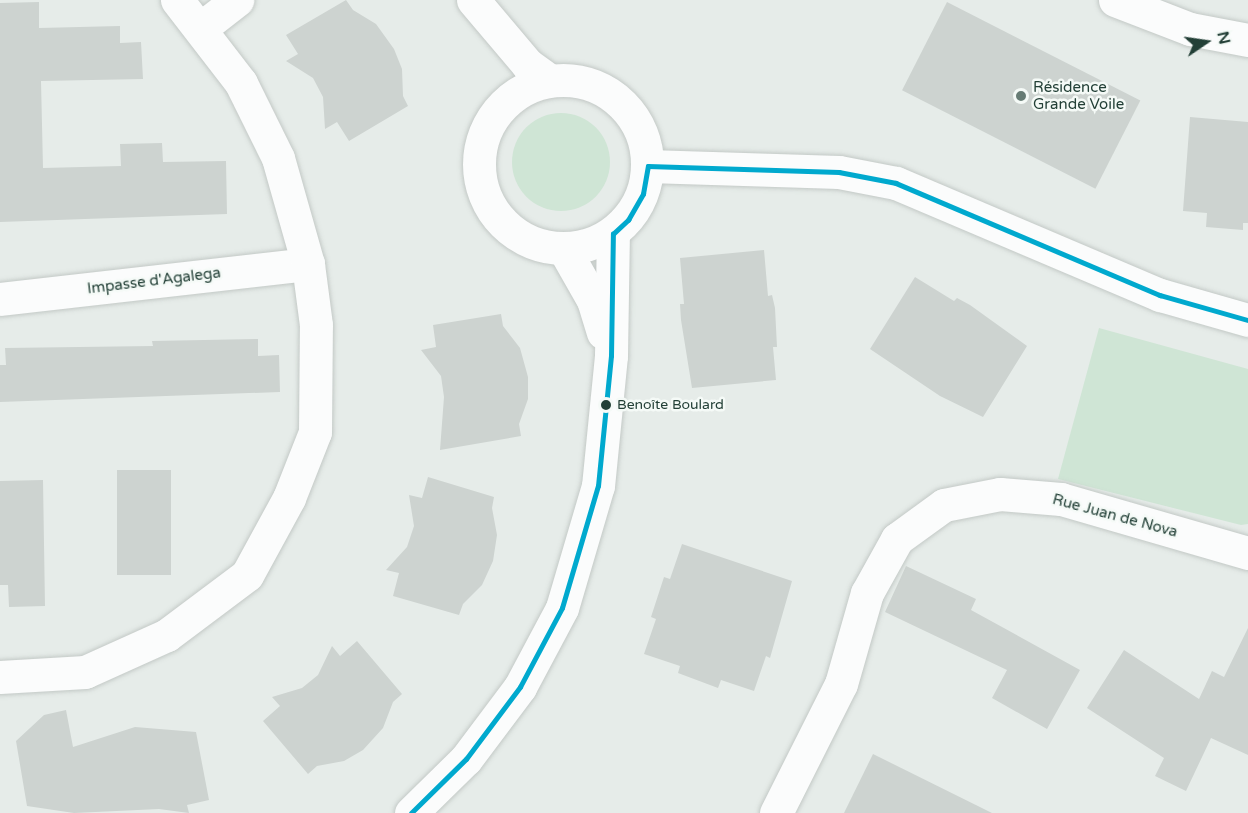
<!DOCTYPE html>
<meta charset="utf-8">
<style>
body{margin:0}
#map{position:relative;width:1248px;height:813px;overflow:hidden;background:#e6ece9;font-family:"Varela Round",sans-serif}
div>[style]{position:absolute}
.green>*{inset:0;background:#cfe5d5}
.round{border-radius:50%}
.building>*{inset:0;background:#cdd3d0;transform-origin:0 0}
.roads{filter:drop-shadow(0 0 2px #c3c9c6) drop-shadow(0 0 2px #c3c9c6)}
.street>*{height:33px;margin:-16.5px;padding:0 16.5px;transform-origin:16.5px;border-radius:16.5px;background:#fbfcfc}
.secondary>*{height:33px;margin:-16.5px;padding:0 16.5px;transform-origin:16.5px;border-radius:16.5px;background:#fbfcfc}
.secondary>.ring{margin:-16.5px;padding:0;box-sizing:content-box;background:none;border:33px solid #fbfcfc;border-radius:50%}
.bus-1>*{height:4.5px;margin:-2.25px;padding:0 2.25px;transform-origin:2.25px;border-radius:2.25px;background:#00a9ce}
.dots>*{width:16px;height:16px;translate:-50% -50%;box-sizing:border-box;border:3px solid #f5faf7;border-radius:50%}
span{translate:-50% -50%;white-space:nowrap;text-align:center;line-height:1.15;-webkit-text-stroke:5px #f5faf7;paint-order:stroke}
.bus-label{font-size:14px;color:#234037}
.left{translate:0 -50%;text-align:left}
.poi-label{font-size:15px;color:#234037}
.street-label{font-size:15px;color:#234037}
.north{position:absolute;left:1176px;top:12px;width:60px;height:60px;-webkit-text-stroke:4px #f5faf7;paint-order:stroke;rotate:77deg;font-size:16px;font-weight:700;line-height:24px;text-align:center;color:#234037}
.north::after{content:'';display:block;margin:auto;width:21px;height:27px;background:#234037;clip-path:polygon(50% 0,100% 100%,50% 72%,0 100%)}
</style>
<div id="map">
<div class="green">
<div class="round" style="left:512px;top:113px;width:98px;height:98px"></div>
<div style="clip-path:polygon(1099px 328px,1248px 369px,1248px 524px,1241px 525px,1058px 479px)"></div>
</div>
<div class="building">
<div style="clip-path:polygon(346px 0,353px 10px,376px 24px,394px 49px,402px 69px,403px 96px,408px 106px,349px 141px,337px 122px,325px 129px,323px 97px,313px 78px,286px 61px,298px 54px,286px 35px)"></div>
<div style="clip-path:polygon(39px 2px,39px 28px,120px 26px,120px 43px,141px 42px,143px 79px,41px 81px,43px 168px,121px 166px,120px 144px,162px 143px,163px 162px,226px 161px,227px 214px,0 222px,0 3px)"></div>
<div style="left:947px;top:2px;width:217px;height:99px;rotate:27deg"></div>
<div style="clip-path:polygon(1190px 117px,1248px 122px,1248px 223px,1243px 223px,1243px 230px,1206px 227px,1207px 213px,1183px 211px)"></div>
<div style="clip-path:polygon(764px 250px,768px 296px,772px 295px,775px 308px,777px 347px,773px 347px,776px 380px,692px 388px,681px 320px,680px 304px,684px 304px,680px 258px)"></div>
<div style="clip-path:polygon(915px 277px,954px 301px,957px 298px,970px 305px,1027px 346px,983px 417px,940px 396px,870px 349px)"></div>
<div style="clip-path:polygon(501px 314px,503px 326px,520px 348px,528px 377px,528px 399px,519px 424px,521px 436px,440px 450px,444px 397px,441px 376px,421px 350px,436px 347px,433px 325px)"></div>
<div style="clip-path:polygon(258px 339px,258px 356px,279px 355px,280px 392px,0 402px,0 365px,6px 365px,5px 348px,153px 346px,152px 341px)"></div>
<div style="left:171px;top:470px;width:105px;height:54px;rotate:90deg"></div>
<div style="clip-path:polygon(428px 477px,494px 497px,492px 508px,497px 535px,493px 561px,482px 585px,463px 604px,459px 615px,393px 596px,399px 573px,386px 570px,407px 547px,414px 526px,409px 495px,422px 498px)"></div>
<div style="clip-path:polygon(43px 480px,45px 606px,9px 607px,8px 585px,0 585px,0 481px)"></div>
<div style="clip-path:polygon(682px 544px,792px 581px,770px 658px,766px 656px,754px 691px,721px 680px,718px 688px,678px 673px,680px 666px,644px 654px,656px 619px,651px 617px,664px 577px,670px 579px)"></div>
<div style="clip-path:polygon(906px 566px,976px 599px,971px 610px,1080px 670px,1047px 729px,992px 698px,1007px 670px,885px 612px)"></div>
<div style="clip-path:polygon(1248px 628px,1248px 755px,1211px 738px,1186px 791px,1155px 776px,1164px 758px,1087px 708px,1124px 650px,1199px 699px,1212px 671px,1224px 677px)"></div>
<div style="clip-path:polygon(357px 641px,402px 694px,393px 702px,383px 728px,363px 750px,344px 761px,317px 766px,308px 774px,263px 721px,280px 706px,272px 697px,302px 688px,318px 675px,332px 646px,340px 656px)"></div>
<div style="clip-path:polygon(66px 710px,73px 747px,135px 727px,196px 732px,209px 800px,187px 805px,189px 813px,159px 809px,74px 813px,27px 806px,16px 741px,44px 715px)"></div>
<div style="clip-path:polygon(873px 754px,992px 813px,844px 813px)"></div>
</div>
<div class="roads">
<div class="street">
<div style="left:1115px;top:0;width:80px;rotate:21.1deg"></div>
<div style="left:1190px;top:29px;width:59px;rotate:10.7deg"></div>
<div style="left:201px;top:28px;width:46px;rotate:-37.9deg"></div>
<div style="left:648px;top:166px;width:191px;rotate:1.8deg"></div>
<div style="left:839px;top:172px;width:58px;rotate:10.9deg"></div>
<div style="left:896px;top:183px;width:287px;rotate:23deg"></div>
<div style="left:1160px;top:295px;width:91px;rotate:15.9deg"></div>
<div style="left:0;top:299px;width:310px;rotate:-6.5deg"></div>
<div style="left:0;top:677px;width:85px;rotate:-3.4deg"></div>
<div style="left:85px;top:672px;width:90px;rotate:-24.3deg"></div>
<div style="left:167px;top:635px;width:100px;rotate:-36.9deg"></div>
<div style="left:247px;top:575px;width:88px;rotate:-61.4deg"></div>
<div style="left:289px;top:498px;width:71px;rotate:-68.5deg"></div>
<div style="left:315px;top:432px;width:107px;rotate:-89.5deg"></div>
<div style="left:316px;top:325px;width:62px;rotate:-97.5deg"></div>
<div style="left:308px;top:264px;width:110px;rotate:-105.8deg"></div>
<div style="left:278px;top:158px;width:84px;rotate:-116.3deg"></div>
<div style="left:241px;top:83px;width:105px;rotate:-127.6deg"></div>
<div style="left:776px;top:813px;width:144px;rotate:-63.3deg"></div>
<div style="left:841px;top:684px;width:95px;rotate:-74.1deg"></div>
<div style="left:867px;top:593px;width:62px;rotate:-60.9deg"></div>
<div style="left:897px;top:539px;width:58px;rotate:-35.9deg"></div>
<div style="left:944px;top:505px;width:57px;rotate:-11.1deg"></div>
<div style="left:1000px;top:494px;width:61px;rotate:4.7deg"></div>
<div style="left:1061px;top:499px;width:195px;rotate:16.1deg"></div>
</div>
<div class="secondary">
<div style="left:473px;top:0;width:84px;rotate:49.8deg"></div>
<div style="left:527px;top:64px;width:27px;rotate:36deg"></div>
<div class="ring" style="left:479px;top:80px;width:135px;height:135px"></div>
<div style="left:564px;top:249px;width:59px;rotate:60.4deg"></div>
<div style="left:593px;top:300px;width:34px;rotate:73deg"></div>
<div style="left:411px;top:813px;width:77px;rotate:-44.5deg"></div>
<div style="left:466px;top:759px;width:90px;rotate:-53.1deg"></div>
<div style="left:520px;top:687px;width:89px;rotate:-62deg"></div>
<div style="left:562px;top:608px;width:127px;rotate:-73.6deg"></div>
<div style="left:598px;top:486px;width:131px;rotate:-84.3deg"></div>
<div style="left:611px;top:356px;width:122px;rotate:-89.1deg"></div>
</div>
</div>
<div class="bus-1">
<div style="left:411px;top:813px;width:77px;rotate:-44.5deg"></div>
<div style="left:466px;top:759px;width:90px;rotate:-53.1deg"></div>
<div style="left:520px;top:687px;width:89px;rotate:-62deg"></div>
<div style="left:562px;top:608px;width:127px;rotate:-73.6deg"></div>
<div style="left:598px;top:486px;width:131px;rotate:-84.3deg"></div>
<div style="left:611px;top:356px;width:122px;rotate:-89.1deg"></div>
<div style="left:613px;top:234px;width:21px;rotate:-43deg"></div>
<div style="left:628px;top:220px;width:30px;rotate:-60deg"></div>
<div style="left:643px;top:194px;width:28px;rotate:-80deg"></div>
<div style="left:648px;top:166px;width:191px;rotate:1.8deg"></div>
<div style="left:839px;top:172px;width:58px;rotate:10.9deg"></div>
<div style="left:896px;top:183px;width:287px;rotate:23deg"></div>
<div style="left:1160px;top:295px;width:91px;rotate:15.9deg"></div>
</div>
<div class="dots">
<div style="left:1021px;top:96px;background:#677c75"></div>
<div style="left:606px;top:405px;background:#234037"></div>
</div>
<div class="bus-label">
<span class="left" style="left:617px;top:405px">Benoîte Boulard</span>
</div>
<div class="poi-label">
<span class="left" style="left:1033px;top:96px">Résidence<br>Grande Voile</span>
</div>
<div class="street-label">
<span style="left:154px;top:281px;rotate:-7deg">Impasse d'Agalega</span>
<span style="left:1115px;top:516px;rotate:15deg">Rue Juan de Nova</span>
</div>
<div class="north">N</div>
</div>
